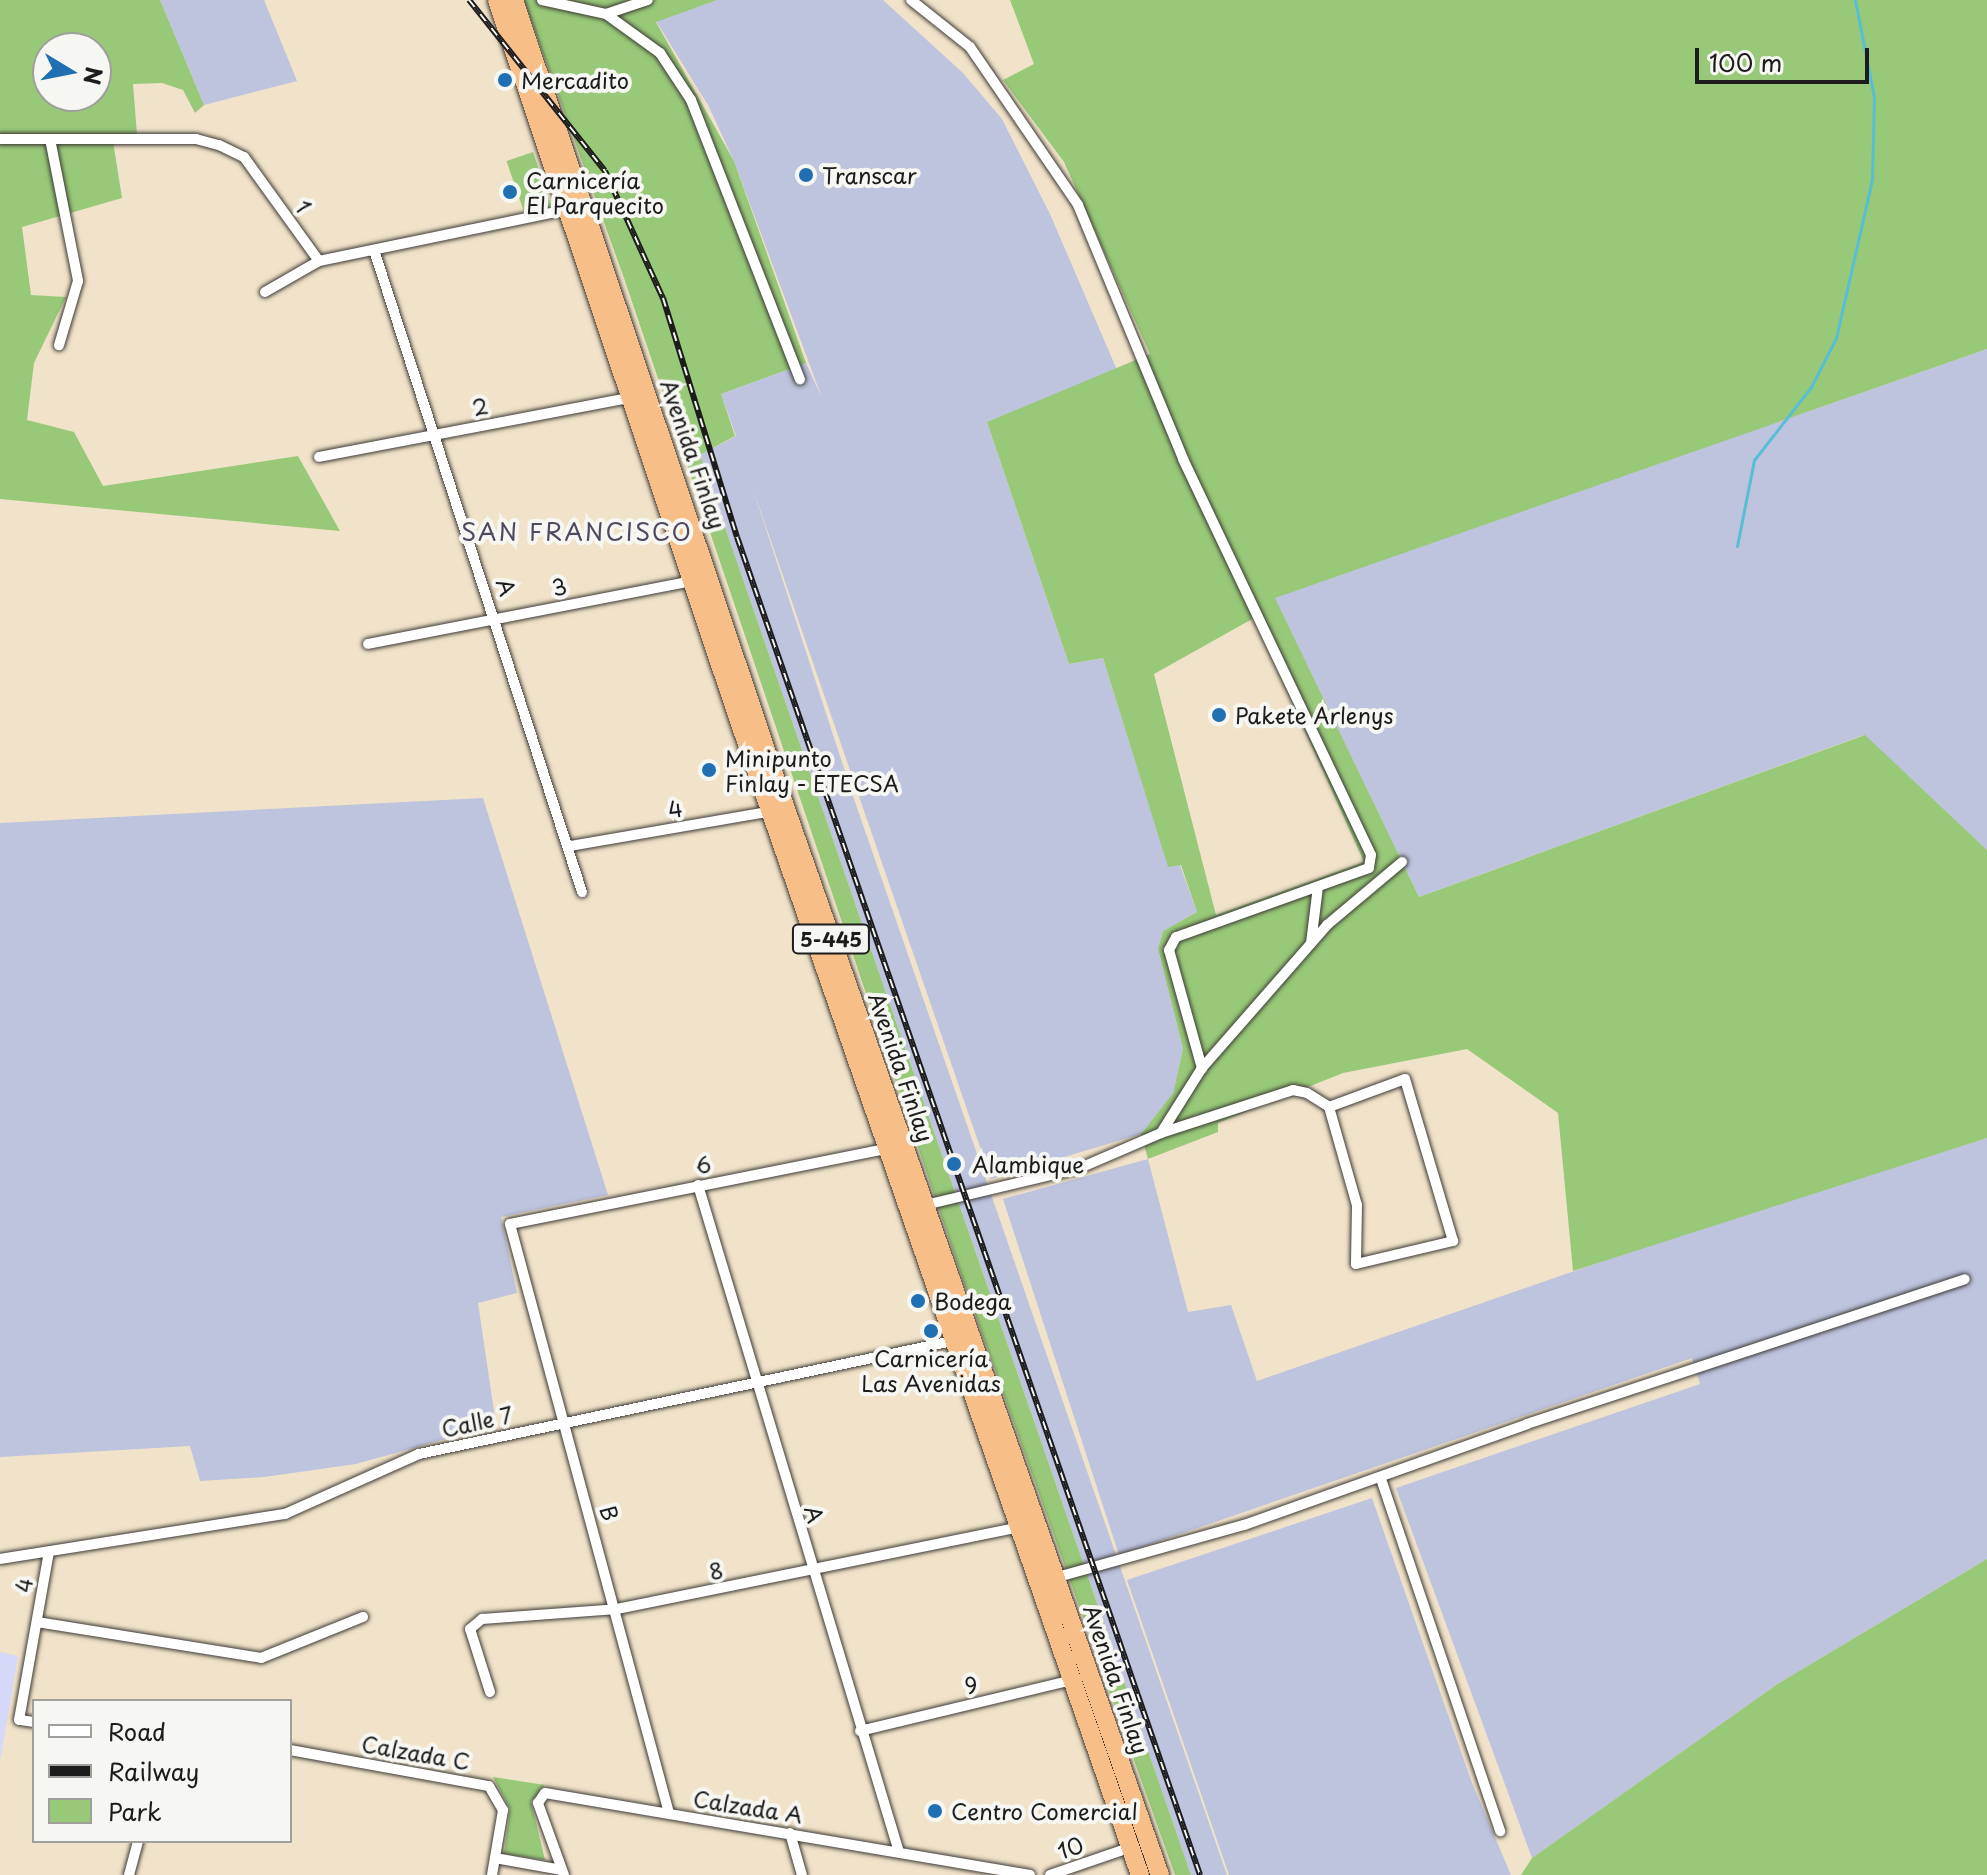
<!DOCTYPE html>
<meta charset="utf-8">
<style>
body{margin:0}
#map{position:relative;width:1987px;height:1875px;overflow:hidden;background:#f1e3c9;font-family:"Playpen Sans",sans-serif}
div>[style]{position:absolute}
.built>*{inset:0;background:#d6d8f9}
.industrial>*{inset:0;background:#bec3de}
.green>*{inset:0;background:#98c978;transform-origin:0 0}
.stream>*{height:3px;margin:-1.5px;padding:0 1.5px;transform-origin:1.5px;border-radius:1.5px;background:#57bed4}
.roads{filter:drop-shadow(0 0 2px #3c3a36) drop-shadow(0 0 2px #3c3a36)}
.street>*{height:10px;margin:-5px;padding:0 5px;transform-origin:5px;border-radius:5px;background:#fff}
.highway>*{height:18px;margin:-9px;padding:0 9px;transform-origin:9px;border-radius:9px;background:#f7be88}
.rail>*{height:6px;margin-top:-3px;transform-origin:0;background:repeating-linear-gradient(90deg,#f6f6f2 0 9px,#1c1c1c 0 18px);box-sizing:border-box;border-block:2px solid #1c1c1c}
.dots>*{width:22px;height:22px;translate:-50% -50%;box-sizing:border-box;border:4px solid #f6f6f2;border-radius:50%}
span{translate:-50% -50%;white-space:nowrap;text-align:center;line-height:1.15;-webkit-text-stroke:8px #f6f6f2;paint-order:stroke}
.shield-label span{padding:2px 6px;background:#f6f6f2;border:2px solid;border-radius:6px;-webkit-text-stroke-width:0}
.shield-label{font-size:20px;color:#1c1c1c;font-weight:700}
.poi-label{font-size:22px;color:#1c1c1c}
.left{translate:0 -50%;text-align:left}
.street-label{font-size:22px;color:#1c1c1c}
.neighbourhood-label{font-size:24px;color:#50485e;letter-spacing:2px}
.legend{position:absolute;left:32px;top:1699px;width:260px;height:144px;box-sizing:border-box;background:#f6f6f2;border:2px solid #9f9f9c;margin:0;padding:10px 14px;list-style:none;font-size:24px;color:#1c1c1c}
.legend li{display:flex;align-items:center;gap:16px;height:40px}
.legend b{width:40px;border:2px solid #9f9f9c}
.north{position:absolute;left:32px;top:32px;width:80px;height:80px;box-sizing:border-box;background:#f6f6f2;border:2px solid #9f9f9c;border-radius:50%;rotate:100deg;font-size:22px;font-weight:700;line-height:32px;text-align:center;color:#1c1c1c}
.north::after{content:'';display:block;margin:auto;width:28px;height:36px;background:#1f6fb2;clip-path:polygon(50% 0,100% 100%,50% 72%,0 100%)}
.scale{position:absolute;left:1695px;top:48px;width:174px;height:36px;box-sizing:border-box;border:4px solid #1c1c1c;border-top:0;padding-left:10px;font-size:24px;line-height:28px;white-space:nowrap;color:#1c1c1c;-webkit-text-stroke:6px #f6f6f2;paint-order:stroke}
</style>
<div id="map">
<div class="built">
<div style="clip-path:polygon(0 1652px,18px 1656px,0 1761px)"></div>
</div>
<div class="industrial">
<div style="clip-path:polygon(160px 0,264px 0,297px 81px,204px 105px)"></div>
<div style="clip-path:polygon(717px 0,883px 0,963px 73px,1002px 119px,1050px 214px,1117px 370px,987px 422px,1069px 664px,1103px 658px,1168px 866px,1180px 865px,1197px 912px,1163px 931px,1158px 949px,1183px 1049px,1173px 1093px,1141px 1134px,991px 1179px,752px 486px,854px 799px,1227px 1875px,1191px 1875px,700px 455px,736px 436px,721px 394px,806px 363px,822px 398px,734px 161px,708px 105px,656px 21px)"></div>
<div style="clip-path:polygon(1987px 349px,1987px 850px,1864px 735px,1419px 897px,1274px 597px)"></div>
<div style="clip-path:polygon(483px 798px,608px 1195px,501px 1217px,517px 1293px,478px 1303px,496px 1425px,356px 1464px,264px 1477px,200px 1481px,190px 1446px,0 1457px,0 823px)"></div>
<div style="clip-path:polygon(1987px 1138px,1987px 1559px,1779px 1683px,1532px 1858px,1396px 1488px,1700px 1384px,1692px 1358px,1119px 1555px,1003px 1199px,1148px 1159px,1188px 1312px,1231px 1305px,1257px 1381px,1655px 1243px)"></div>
<div style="clip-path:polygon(1372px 1498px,1472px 1783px,1511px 1875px,1229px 1875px,1127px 1580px)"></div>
</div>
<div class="green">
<div style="clip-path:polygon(evenodd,0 0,160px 0,204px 105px,195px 113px,183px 90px,162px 83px,133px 84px,137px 135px,112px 135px,122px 198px,22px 227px,31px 295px,66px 297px,34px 363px,27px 420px,74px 432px,103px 486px,298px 456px,340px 531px,0 499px,0 0,48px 48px,96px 48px,96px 96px,48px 96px,48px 48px)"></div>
<div style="clip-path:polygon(524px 0,717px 0,656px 22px,734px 161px,806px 363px,721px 394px,735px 436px,700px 455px,1191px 1875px,1175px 1875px,964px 1283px,624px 278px)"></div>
<div style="clip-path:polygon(evenodd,1010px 0,1987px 0,1987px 349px,1275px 598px,1419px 897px,1865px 735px,1987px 850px,1987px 1138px,1573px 1271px,1558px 1113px,1467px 1049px,1343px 1073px,1218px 1123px,1218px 1132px,1148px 1159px,1141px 1134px,1173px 1093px,1183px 1049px,1158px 949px,1163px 931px,1197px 912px,1181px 865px,1168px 867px,1103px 658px,1069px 664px,987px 422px,1150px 354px,1064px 162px,1003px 80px,1034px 64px,1010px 0,1254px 618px,1364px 862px,1216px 915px,1154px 674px,1254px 618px)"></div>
<div style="left:533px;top:152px;width:58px;height:28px;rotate:71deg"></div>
<div style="clip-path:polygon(1987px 1559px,1987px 1875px,1521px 1875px,1532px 1858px,1779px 1683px)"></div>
<div style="clip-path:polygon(493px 1777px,545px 1785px,531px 1802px,545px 1860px,504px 1854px,510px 1809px)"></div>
</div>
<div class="stream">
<div style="left:1737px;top:546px;width:88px;rotate:-78.8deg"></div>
<div style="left:1754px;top:460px;width:93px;rotate:-52deg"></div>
<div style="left:1811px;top:387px;width:55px;rotate:-63deg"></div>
<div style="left:1836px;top:338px;width:163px;rotate:-77.2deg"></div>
<div style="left:1872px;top:179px;width:82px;rotate:-88.6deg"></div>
<div style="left:1874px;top:97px;width:99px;rotate:-101.1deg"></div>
</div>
<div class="roads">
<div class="street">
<div style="left:542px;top:0;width:66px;rotate:12.3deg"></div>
<div style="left:606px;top:14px;width:44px;rotate:-18.4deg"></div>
<div style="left:911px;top:0;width:75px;rotate:38.5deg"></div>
<div style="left:970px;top:47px;width:191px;rotate:55.6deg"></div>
<div style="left:1078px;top:205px;width:275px;rotate:67.5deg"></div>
<div style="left:1183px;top:459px;width:438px;rotate:64.6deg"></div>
<div style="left:1371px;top:855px;width:13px;rotate:99deg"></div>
<div style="left:1369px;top:868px;width:205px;rotate:160.3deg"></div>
<div style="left:1176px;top:937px;width:15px;rotate:118deg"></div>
<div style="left:1169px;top:950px;width:123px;rotate:74.4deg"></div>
<div style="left:606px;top:14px;width:67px;rotate:35.8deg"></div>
<div style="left:660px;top:53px;width:56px;rotate:56.6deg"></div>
<div style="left:691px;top:100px;width:300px;rotate:68.7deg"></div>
<div style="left:0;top:139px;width:196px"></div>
<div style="left:196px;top:139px;width:24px;rotate:15deg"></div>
<div style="left:219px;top:145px;width:28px;rotate:26deg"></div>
<div style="left:244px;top:157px;width:128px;rotate:54.2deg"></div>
<div style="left:50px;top:139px;width:145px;rotate:78.8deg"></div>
<div style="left:78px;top:281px;width:67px;rotate:106.5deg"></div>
<div style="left:374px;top:250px;width:675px;rotate:72.05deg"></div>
<div style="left:265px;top:292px;width:62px;rotate:-29.9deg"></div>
<div style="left:319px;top:261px;width:256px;rotate:-11.7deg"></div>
<div style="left:319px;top:457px;width:322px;rotate:-10.8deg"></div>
<div style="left:368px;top:644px;width:334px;rotate:-11deg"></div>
<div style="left:570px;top:846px;width:206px;rotate:-9.8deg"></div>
<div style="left:1311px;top:943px;width:56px;rotate:-82.9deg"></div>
<div style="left:1161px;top:1133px;width:139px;rotate:-18deg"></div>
<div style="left:1293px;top:1090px;width:14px;rotate:12deg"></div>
<div style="left:1307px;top:1093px;width:26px;rotate:32deg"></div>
<div style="left:1329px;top:1107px;width:102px;rotate:74.1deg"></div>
<div style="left:1357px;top:1205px;width:59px;rotate:91deg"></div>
<div style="left:1356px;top:1264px;width:100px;rotate:-13.3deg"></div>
<div style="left:1453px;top:1241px;width:169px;rotate:-106.5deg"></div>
<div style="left:1405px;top:1079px;width:81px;rotate:159.8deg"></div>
<div style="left:698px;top:1185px;width:697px;rotate:73.23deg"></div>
<div style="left:921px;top:1206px;width:163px;rotate:-13.4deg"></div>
<div style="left:1080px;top:1168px;width:88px;rotate:-23.4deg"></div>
<div style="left:1161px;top:1133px;width:77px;rotate:-57.8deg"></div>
<div style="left:1202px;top:1068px;width:190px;rotate:-48.8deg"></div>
<div style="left:1327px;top:925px;width:98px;rotate:-40deg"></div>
<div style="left:1381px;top:1479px;width:372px;rotate:71.3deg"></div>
<div style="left:0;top:1559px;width:289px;rotate:-9deg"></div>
<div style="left:285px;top:1514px;width:147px;rotate:-24.1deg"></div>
<div style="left:419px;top:1454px;width:550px;rotate:-11.96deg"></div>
<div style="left:1054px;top:1578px;width:197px;rotate:-15.6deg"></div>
<div style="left:1244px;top:1525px;width:300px;rotate:-19.6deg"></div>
<div style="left:1527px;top:1424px;width:461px;rotate:-18.3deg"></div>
<div style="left:37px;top:1622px;width:227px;rotate:9.1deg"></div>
<div style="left:261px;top:1658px;width:110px;rotate:-21.9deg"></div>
<div style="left:490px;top:1692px;width:66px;rotate:-107.6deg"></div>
<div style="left:470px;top:1629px;width:16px;rotate:-40deg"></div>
<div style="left:482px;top:1619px;width:135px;rotate:-4.2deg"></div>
<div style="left:617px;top:1609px;width:412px;rotate:-11.5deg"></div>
<div style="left:34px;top:1722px;width:15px;rotate:-172deg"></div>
<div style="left:19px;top:1720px;width:171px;rotate:-79.9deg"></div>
<div style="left:860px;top:1731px;width:222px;rotate:-13.5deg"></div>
<div style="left:290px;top:1750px;width:202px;rotate:10.3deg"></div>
<div style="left:489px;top:1786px;width:28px;rotate:60deg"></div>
<div style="left:503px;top:1810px;width:66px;rotate:99.6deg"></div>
<div style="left:669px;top:1813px;width:610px;rotate:-105.11deg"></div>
<div style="left:510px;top:1224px;width:388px;rotate:-11.3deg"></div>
<div style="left:790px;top:1833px;width:44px;rotate:74.1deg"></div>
<div style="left:495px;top:1858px;width:68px;rotate:10.2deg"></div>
<div style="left:129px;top:1875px;width:35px;rotate:-75deg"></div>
<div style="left:564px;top:1875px;width:77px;rotate:-109.9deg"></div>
<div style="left:538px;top:1803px;width:12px;rotate:-55deg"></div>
<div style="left:545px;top:1793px;width:492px;rotate:9.6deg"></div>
<div style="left:1050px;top:1875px;width:87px;rotate:-18.9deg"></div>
</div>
<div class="highway">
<div style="left:497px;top:0;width:761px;rotate:71.45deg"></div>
<div style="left:739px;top:721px;width:1222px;rotate:70.84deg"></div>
<div style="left:514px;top:0;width:854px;rotate:71.42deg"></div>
<div style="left:786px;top:809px;width:1130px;rotate:70.67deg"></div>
</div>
</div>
<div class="rail">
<div style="left:469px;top:0;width:218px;rotate:51.5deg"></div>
<div style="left:605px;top:171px;width:140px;rotate:65.5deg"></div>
<div style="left:663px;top:298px;width:250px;rotate:72.8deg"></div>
<div style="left:737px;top:537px;width:1416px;rotate:70.91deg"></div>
</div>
<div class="dots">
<div style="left:505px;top:80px;background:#1f6fb2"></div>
<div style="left:806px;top:175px;background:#1f6fb2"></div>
<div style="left:510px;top:192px;background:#1f6fb2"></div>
<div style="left:1219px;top:715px;background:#1f6fb2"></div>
<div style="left:709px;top:770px;background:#1f6fb2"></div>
<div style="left:954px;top:1164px;background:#1f6fb2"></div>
<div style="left:918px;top:1301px;background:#1f6fb2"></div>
<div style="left:931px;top:1331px;background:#1f6fb2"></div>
<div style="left:935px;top:1811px;background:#1f6fb2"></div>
</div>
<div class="shield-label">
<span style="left:831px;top:939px">5-445</span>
</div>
<div class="poi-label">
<span class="left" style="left:521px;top:80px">Mercadito</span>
<span class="left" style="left:822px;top:175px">Transcar</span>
<span class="left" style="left:526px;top:192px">Carnicería<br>El Parquecito</span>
<span class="left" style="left:1235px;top:715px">Pakete Arlenys</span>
<span class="left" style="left:725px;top:770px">Minipunto<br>Finlay - ETECSA</span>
<span class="left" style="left:972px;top:1164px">Alambique</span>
<span class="left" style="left:934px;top:1301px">Bodega</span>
<span style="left:931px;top:1370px">Carnicería<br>Las Avenidas</span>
<span class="left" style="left:951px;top:1811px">Centro Comercial</span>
</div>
<div class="street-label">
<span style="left:304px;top:206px;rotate:54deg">1</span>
<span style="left:480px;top:406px;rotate:-11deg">2</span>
<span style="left:694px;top:454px;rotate:71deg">Avenida Finlay</span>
<span style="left:559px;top:586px;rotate:-11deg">3</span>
<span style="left:507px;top:587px;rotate:72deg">A</span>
<span style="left:675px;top:808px;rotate:-10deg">4</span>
<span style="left:902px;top:1067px;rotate:71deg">Avenida Finlay</span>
<span style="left:703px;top:1164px;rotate:-11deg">6</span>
<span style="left:477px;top:1421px;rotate:-12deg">Calle 7</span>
<span style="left:610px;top:1513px;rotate:74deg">B</span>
<span style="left:815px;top:1514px;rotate:74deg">A</span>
<span style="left:716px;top:1570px;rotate:-11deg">8</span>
<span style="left:23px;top:1585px;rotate:-80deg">4</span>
<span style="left:1117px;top:1679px;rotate:71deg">Avenida Finlay</span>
<span style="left:971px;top:1684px;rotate:-14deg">9</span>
<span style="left:416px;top:1752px;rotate:10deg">Calzada C</span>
<span style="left:748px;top:1806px;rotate:9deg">Calzada A</span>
<span style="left:1070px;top:1847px;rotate:-19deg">10</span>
</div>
<div class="neighbourhood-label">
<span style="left:577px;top:532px">SAN FRANCISCO</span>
</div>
<ul class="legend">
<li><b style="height:10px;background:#fff"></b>Road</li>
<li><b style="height:10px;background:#1c1c1c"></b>Railway</li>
<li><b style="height:22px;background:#98c978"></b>Park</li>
</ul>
<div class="north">N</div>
<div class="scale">100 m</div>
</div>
